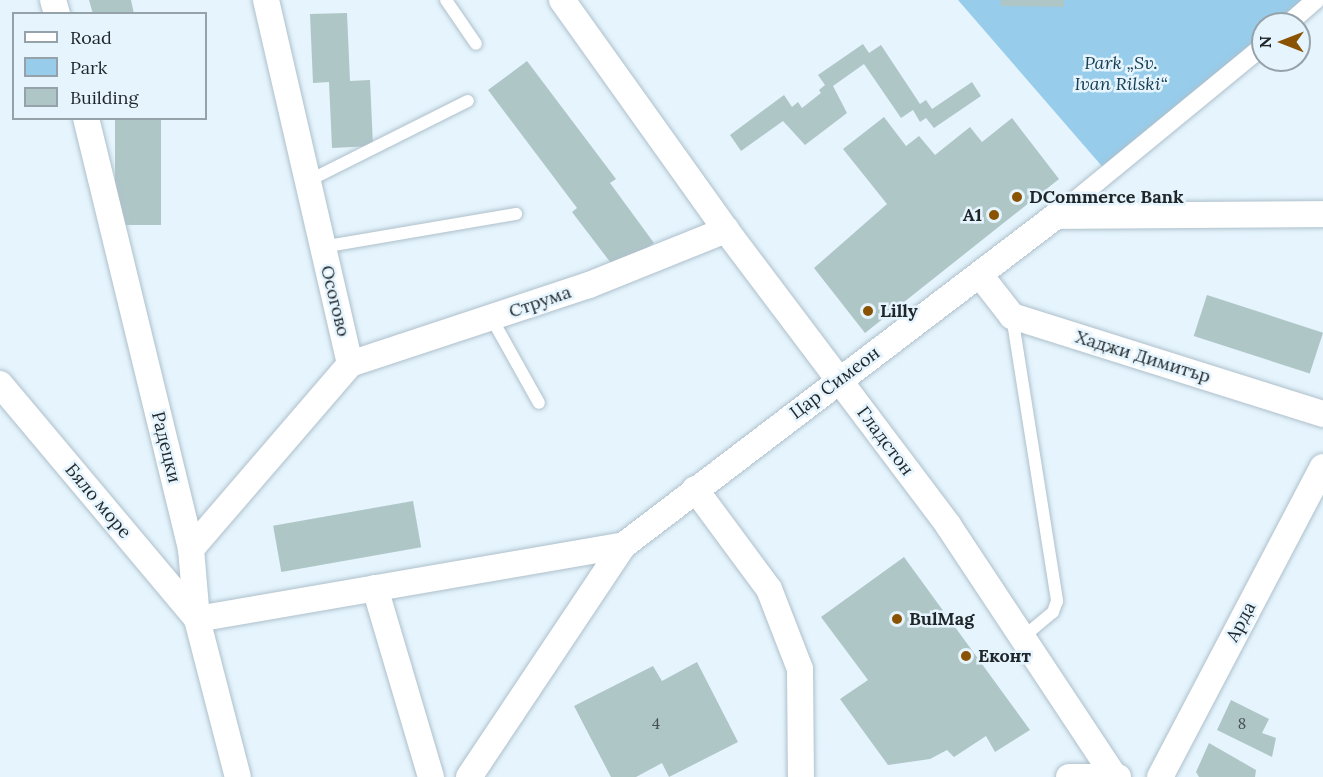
<!DOCTYPE html>
<meta charset="utf-8">
<style>
body{margin:0}
#map{position:relative;width:1323px;height:777px;overflow:hidden;background:#e5f4fd;font-family:Lora,serif}
div>[style]{position:absolute}
.green>*{inset:0;background:#97cceb}
.building>*{inset:0;background:#afc6c7;transform-origin:0 0}
.roads{filter:drop-shadow(0 0 2px #aec0cb) drop-shadow(0 0 2px #aec0cb)}
.service>*{height:12px;margin:-6px;padding:0 6px;transform-origin:6px;border-radius:6px;background:#fff}
.pedestrian>*{height:18px;margin:-9px;padding:0 9px;transform-origin:9px;border-radius:9px;background:#fff}
.minor>*{height:26px;margin:-13px;padding:0 13px;transform-origin:13px;border-radius:13px;background:#fff}
.dots>*{width:16px;height:16px;translate:-50% -50%;box-sizing:border-box;border:3px solid #e5f4fd;border-radius:50%}
span{translate:-50% -50%;white-space:nowrap;text-align:center;line-height:1.15;-webkit-text-stroke:5px #e5f4fd;paint-order:stroke}
.number-label{font-size:15px;color:#434e51}
.number-label span{-webkit-text-stroke-width:0}
.park-label{font-size:18px;color:#194156;font-style:italic}
.poi-label{font-size:18px;color:#1f262a;font-weight:700}
.left{translate:0 -50%;text-align:left}
.right{translate:-100% -50%;text-align:right}
.street-label{font-size:18px;color:#1f262a}
.legend{position:absolute;left:12px;top:12px;width:195px;height:108px;box-sizing:border-box;background:#e5f4fd;border:2px solid #96a2a9;margin:0;padding:8px 10px;list-style:none;font-size:18px;color:#1f262a}
.legend li{display:flex;align-items:center;gap:12px;height:30px}
.legend b{width:30px;border:2px solid #96a2a9}
.north{position:absolute;left:1251px;top:12px;width:60px;height:60px;box-sizing:border-box;background:#e5f4fd;border:2px solid #96a2a9;border-radius:50%;rotate:270deg;font-size:16px;font-weight:700;line-height:24px;text-align:center;color:#1f262a}
.north::after{content:'';display:block;margin:auto;width:21px;height:27px;background:#8a5304;clip-path:polygon(50% 0,100% 100%,50% 72%,0 100%)}
</style>
<div id="map">
<div class="green">
<div style="clip-path:polygon(958px 0,1323px 0,1299px 24px,1263px 24px,1263px 54px,1113px 179px)"></div>
</div>
<div class="building">
<div style="clip-path:polygon(89px 0,131px 0,134px 14px,93px 14px)"></div>
<div style="clip-path:polygon(1001px 0,1064px 0,1064px 7px,1001px 6px)"></div>
<div style="clip-path:polygon(347px 13px,350px 81px,370px 80px,373px 146px,332px 148px,329px 82px,313px 83px,310px 14px)"></div>
<div style="clip-path:polygon(863px 44px,869px 53px,881px 45px,920px 104px,926px 100px,932px 109px,972px 82px,981px 96px,934px 128px,926px 118px,920px 122px,913px 110px,901px 118px,864px 64px,833px 86px,847px 113px,805px 145px,783px 121px,741px 151px,730px 135px,784px 95px,792px 107px,798px 102px,802px 108px,821px 93px,819px 90px,825px 85px,818px 75px)"></div>
<div style="clip-path:polygon(527px 61px,616px 179px,610px 183px,654px 243px,617px 271px,572px 212px,577px 208px,488px 90px)"></div>
<div style="clip-path:polygon(884px 117px,906px 146px,919px 136px,935px 155px,970px 127px,982px 142px,1012px 118px,1059px 179px,865px 333px,814px 268px,887px 204px,843px 149px)"></div>
<div style="left:115px;top:118px;width:46px;height:107px"></div>
<div style="left:1207px;top:295px;width:122px;height:43px;rotate:18deg"></div>
<div style="left:413px;top:501px;width:47px;height:142px;rotate:80deg"></div>
<div style="clip-path:polygon(904px 557px,1030px 730px,995px 752px,986px 736px,954px 757px,947px 750px,930px 759px,888px 765px,840px 699px,868px 680px,821px 617px)"></div>
<div style="clip-path:polygon(697px 662px,738px 742px,669px 777px,662px 763px,636px 777px,611px 777px,574px 706px,653px 666px,662px 681px)"></div>
<div style="clip-path:polygon(1231px 700px,1269px 719px,1262px 733px,1276px 738px,1272px 757px,1217px 730px)"></div>
<div style="clip-path:polygon(1209px 743px,1256px 770px,1255px 777px,1199px 777px,1196px 772px)"></div>
</div>
<div class="roads">
<div class="service">
<div style="left:446px;top:0;width:53px;rotate:55.7deg"></div>
<div style="left:306px;top:182px;width:181px;rotate:-26.6deg"></div>
<div style="left:322px;top:247px;width:197px;rotate:-9.7deg"></div>
<div style="left:1012px;top:316px;width:289px;rotate:81deg"></div>
<div style="left:1057px;top:601px;width:12px;rotate:110deg"></div>
<div style="left:1053px;top:612px;width:40px;rotate:140deg"></div>
<div style="left:492px;top:319px;width:96px;rotate:60.8deg"></div>
</div>
<div class="pedestrian">
<div style="left:1288px;top:24px;width:37px;rotate:-41deg"></div>
<div style="left:1056px;top:216px;width:268px;rotate:-39.4deg"></div>
</div>
<div class="minor">
<div style="left:53px;top:0;width:15px;rotate:74deg"></div>
<div style="left:562px;top:0;width:282px;rotate:54.5deg"></div>
<div style="left:726px;top:230px;width:369px;rotate:53deg"></div>
<div style="left:948px;top:525px;width:299px;rotate:56.5deg"></div>
<div style="left:86px;top:118px;width:444px;rotate:76.3deg"></div>
<div style="left:191px;top:549px;width:70px;rotate:85.1deg"></div>
<div style="left:197px;top:619px;width:163px;rotate:75.5deg"></div>
<div style="left:980px;top:275px;width:52px;rotate:52deg"></div>
<div style="left:1012px;top:316px;width:326px;rotate:17.5deg"></div>
<div style="left:350px;top:364px;width:252px;rotate:-18.3deg"></div>
<div style="left:589px;top:285px;width:148px;rotate:-21.9deg"></div>
<div style="left:0;top:384px;width:307px;rotate:50deg"></div>
<div style="left:197px;top:619px;width:433px;rotate:-9.8deg"></div>
<div style="left:695px;top:489px;width:124px;rotate:53.5deg"></div>
<div style="left:769px;top:589px;width:86px;rotate:68.8deg"></div>
<div style="left:800px;top:669px;width:108px;rotate:89.5deg"></div>
<div style="left:191px;top:549px;width:244px;rotate:-49.3deg"></div>
<div style="left:350px;top:364px;width:374px;rotate:-103deg"></div>
<div style="left:375px;top:588px;width:197px;rotate:73.5deg"></div>
<div style="left:469px;top:777px;width:279px;rotate:-56.3deg"></div>
<div style="left:624px;top:545px;width:543px;rotate:-37.29deg"></div>
<div style="left:1056px;top:216px;width:267px;rotate:-0.4deg"></div>
<div style="left:1069px;top:777px;width:49px"></div>
<div style="left:1160px;top:777px;width:350px;rotate:-62.3deg"></div>
</div>
</div>
<div class="dots">
<div style="left:1017px;top:197px;background:#8a5304"></div>
<div style="left:994px;top:215px;background:#8a5304"></div>
<div style="left:868px;top:311px;background:#8a5304"></div>
<div style="left:897px;top:619px;background:#8a5304"></div>
<div style="left:966px;top:656px;background:#8a5304"></div>
</div>
<div class="number-label">
<span style="left:656px;top:724px">4</span>
<span style="left:1242px;top:724px">8</span>
</div>
<div class="park-label">
<span style="left:1121px;top:74px">Park „Sv.<br>Ivan Rilski“</span>
</div>
<div class="poi-label">
<span class="left" style="left:1029px;top:197px">DCommerce Bank</span>
<span class="right" style="left:982px;top:215px">A1</span>
<span class="left" style="left:880px;top:311px">Lilly</span>
<span class="left" style="left:909px;top:619px">BulMag</span>
<span class="left" style="left:978px;top:656px">Еконт</span>
</div>
<div class="street-label">
<span style="left:335px;top:301px;rotate:76deg">Осогово</span>
<span style="left:540px;top:302px;rotate:-19deg">Струма</span>
<span style="left:1143px;top:357px;rotate:17deg">Хаджи Димитър</span>
<span style="left:835px;top:383px;rotate:-37deg">Цар Симеон</span>
<span style="left:885px;top:441px;rotate:53deg">Гладстон</span>
<span style="left:166px;top:447px;rotate:76deg">Радецки</span>
<span style="left:98px;top:501px;rotate:50deg">Бяло море</span>
<span style="left:1241px;top:622px;rotate:-62deg">Арда</span>
</div>
<ul class="legend">
<li><b style="height:8px;background:#fff"></b>Road</li>
<li><b style="height:16px;background:#97cceb"></b>Park</li>
<li><b style="height:16px;background:#afc6c7"></b>Building</li>
</ul>
<div class="north">N</div>
</div>
